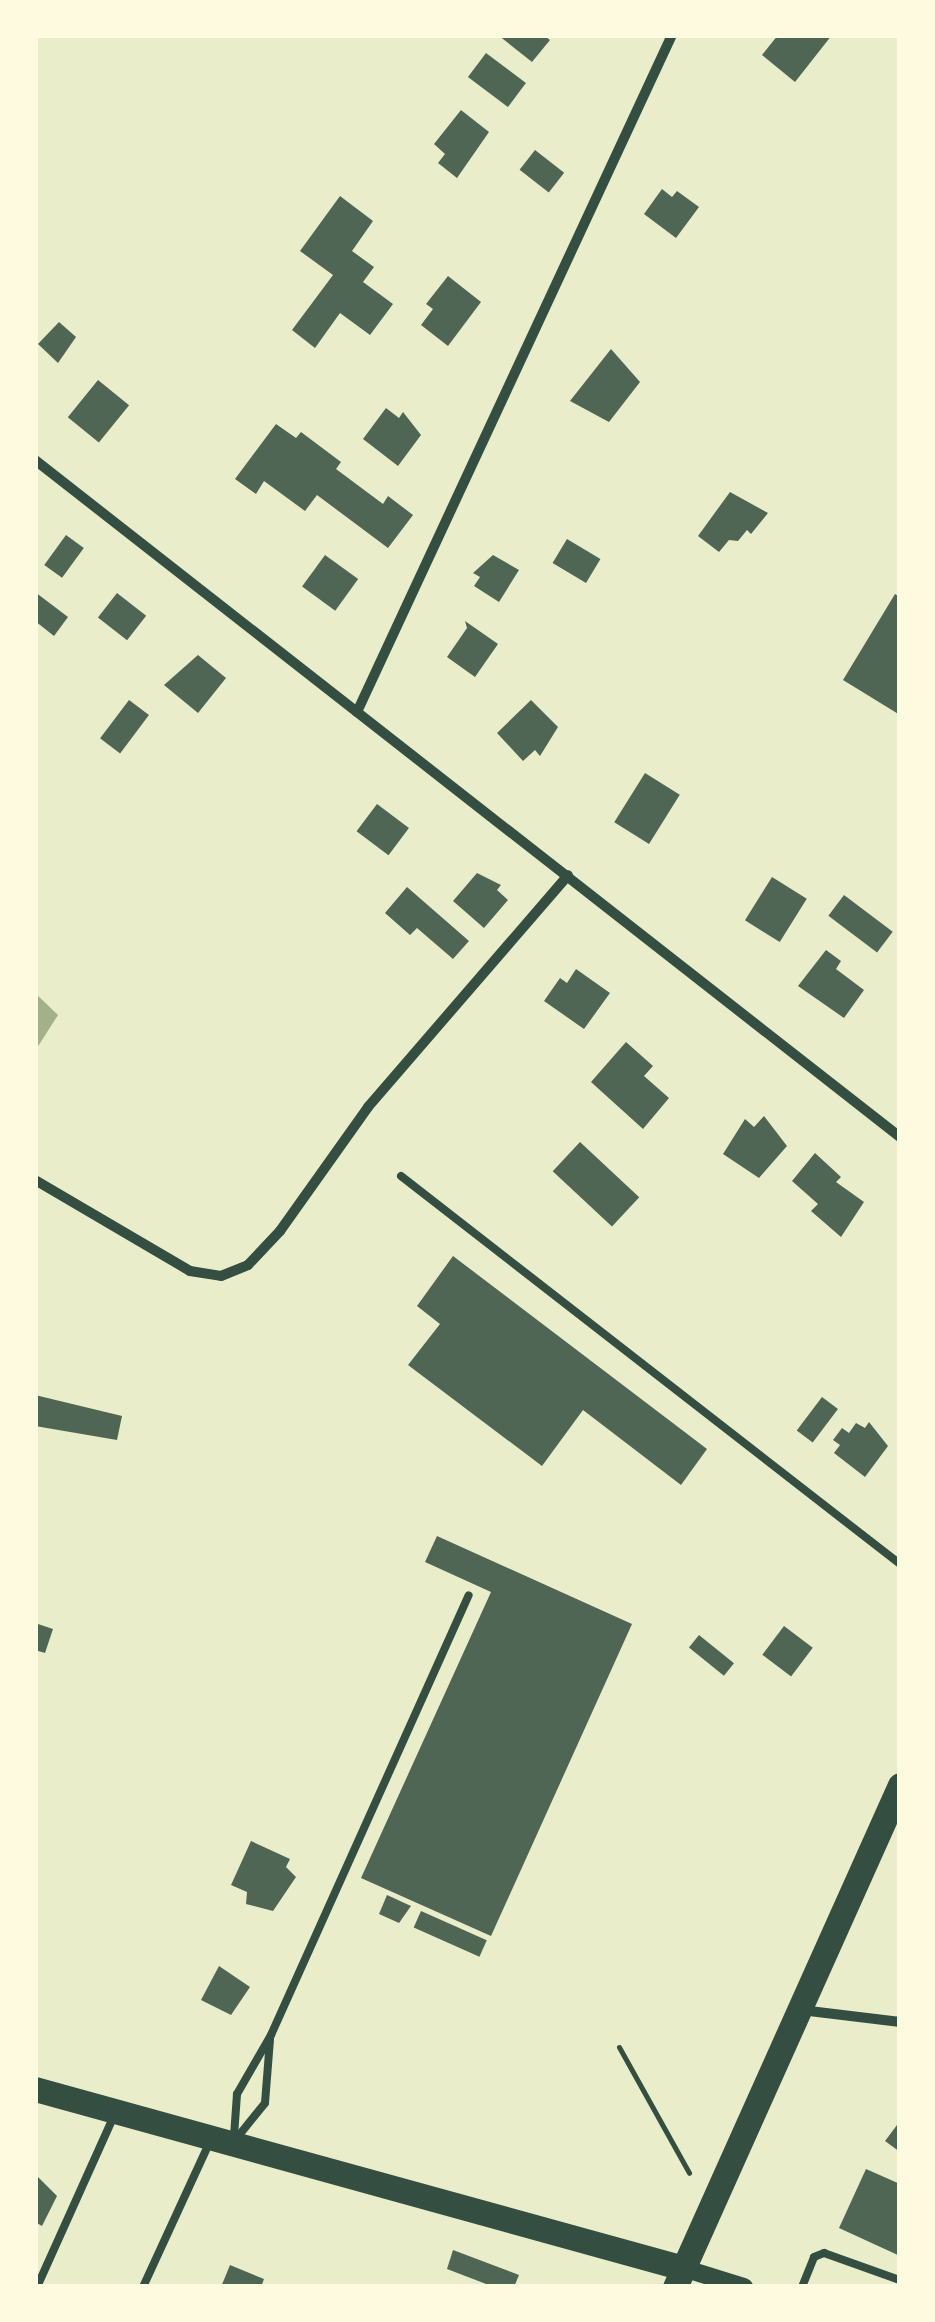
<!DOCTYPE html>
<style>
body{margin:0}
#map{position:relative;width:935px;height:2322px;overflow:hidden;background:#e9edc9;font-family:Lato,sans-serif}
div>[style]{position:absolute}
.water>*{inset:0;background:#a3b18a}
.building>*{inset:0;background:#4f6655;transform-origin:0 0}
.path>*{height:5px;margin:-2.5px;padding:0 2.5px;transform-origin:2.5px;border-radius:2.5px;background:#344e41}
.service>*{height:8px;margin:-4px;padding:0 4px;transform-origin:4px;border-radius:4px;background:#344e41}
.minor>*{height:10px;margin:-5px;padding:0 5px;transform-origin:5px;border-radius:5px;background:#344e41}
.tertiary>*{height:18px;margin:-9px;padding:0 9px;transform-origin:9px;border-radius:9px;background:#344e41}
.primary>*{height:25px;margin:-12.5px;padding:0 12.5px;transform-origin:12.5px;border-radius:12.5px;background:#344e41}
span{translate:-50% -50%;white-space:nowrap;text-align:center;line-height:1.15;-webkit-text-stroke:10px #fefae0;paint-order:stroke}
.frame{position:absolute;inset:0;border:38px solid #fefae0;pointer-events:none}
</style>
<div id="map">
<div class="water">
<div style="clip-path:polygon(35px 993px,58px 1015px,35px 1051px)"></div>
</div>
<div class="building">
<div style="clip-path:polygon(498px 35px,543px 35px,550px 40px,532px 62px)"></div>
<div style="clip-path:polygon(778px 35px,832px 35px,795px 82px,762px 55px)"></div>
<div style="left:486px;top:53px;width:50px;height:30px;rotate:37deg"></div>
<div style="clip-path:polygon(461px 110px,489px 132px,457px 178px,438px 163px,445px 154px,434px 144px)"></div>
<div style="left:535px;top:150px;width:37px;height:25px;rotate:38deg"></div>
<div style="clip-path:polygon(662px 189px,672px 197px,677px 191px,699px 207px,676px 238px,644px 214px)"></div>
<div style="clip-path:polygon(340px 196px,373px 221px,352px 251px,374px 267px,363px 282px,393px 304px,370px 335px,340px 313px,315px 348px,292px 330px,333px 275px,300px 251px)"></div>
<div style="clip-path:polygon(448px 276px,481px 302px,448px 346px,421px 325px,433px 309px,426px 304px)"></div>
<div style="clip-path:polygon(59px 322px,76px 337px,58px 363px,38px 344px)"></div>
<div style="clip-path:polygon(611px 349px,640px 382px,609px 422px,570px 401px)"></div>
<div style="left:98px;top:380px;width:40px;height:48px;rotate:39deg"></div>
<div style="clip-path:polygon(386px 408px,399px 418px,403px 412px,421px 435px,398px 466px,363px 439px)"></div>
<div style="clip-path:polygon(276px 424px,296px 438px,301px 432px,341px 462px,336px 469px,383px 504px,388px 496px,413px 515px,388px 548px,317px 495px,305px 511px,264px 481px,256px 494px,235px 479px)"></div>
<div style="clip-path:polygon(730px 492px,768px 513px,751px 534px,747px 530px,738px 541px,729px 540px,719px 552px,698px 536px)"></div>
<div style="left:66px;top:535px;width:22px;height:37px;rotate:36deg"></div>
<div style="left:567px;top:539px;width:39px;height:28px;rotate:31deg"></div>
<div style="left:325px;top:555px;width:41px;height:39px;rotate:36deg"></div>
<div style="clip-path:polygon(493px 555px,519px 570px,499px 602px,474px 586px,480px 577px,473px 573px)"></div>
<div style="clip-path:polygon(35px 592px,68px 617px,54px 636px,35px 621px)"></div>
<div style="left:117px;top:593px;width:37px;height:31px;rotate:38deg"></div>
<div style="clip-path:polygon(895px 594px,900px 597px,900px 715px,843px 680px)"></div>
<div style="clip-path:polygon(465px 621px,498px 644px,475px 677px,447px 657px,467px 628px)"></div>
<div style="clip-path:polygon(198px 655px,226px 678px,198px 713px,164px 685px)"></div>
<div style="left:129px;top:700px;width:25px;height:48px;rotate:37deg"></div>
<div style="clip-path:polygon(531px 700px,558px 727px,540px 756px,535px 750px,523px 761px,497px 733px)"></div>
<div style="left:645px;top:773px;width:41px;height:58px;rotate:32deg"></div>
<div style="left:377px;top:804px;width:40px;height:34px;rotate:37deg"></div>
<div style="clip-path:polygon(477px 873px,501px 885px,497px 890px,508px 900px,484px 928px,453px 901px)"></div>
<div style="left:772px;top:877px;width:41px;height:51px;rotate:32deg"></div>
<div style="clip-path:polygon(407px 887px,469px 941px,453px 959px,417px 928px,410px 935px,385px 913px)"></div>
<div style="left:844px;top:895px;width:61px;height:26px;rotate:37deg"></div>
<div style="clip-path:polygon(826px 950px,841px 961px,836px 969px,864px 990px,844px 1018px,798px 986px)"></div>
<div style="clip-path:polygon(576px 969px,610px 993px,584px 1029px,544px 1001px,560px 978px,567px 983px)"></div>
<div style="clip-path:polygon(626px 1042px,653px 1066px,644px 1076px,669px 1098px,643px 1129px,591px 1082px)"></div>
<div style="clip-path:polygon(764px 1116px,787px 1146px,759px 1178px,723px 1154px,745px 1119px,754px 1127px)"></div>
<div style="left:580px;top:1142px;width:81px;height:40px;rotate:43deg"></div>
<div style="clip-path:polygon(815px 1153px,841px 1177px,836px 1182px,864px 1202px,841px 1237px,811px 1211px,818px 1204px,792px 1181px)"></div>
<div style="clip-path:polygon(453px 1256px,707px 1449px,681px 1485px,583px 1410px,542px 1466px,408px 1365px,440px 1324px,417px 1306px)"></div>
<div style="clip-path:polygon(35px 1395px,122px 1416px,117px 1440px,35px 1426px)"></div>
<div style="left:822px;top:1397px;width:20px;height:42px;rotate:37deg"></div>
<div style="clip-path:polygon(869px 1422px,888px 1446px,865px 1477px,834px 1453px,840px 1445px,833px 1440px,842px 1428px,849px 1433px,856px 1423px,865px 1428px)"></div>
<div style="clip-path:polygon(437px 1536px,632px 1624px,491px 1936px,361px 1878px,491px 1592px,425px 1562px)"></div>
<div style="clip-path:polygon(35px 1623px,53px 1629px,45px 1653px,35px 1650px)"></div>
<div style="left:784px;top:1626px;width:36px;height:36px;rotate:37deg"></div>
<div style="left:699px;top:1635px;width:45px;height:16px;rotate:39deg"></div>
<div style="clip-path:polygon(251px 1841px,290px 1859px,286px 1867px,296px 1877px,273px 1911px,246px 1904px,247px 1892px,231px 1885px)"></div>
<div style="clip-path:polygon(387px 1895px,411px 1906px,399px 1923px,379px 1914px)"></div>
<div style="left:421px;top:1911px;width:72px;height:18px;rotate:24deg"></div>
<div style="clip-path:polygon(219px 1966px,250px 1987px,231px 2015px,201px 2000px)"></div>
<div style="clip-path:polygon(900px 2121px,900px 2152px,885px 2141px)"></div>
<div style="clip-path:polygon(866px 2169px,900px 2184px,900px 2256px,839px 2228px)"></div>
<div style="clip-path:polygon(38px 2177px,57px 2196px,42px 2226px,35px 2222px)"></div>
<div style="clip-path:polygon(453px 2250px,519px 2275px,514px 2287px,494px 2287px,447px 2269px)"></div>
<div style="clip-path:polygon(230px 2265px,264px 2279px,261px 2287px,221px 2287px)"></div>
</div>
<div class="path">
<div style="left:619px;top:2047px;width:144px;rotate:60.9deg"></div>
</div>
<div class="service">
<div style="left:401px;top:1176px;width:632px;rotate:37.87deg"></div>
<div style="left:234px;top:2136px;width:42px;rotate:-85.9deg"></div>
<div style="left:237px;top:2094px;width:68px;rotate:-60deg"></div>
<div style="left:271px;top:2035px;width:482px;rotate:-65.8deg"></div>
<div style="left:236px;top:2139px;width:46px;rotate:-51.1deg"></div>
<div style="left:265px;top:2103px;width:64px;rotate:-85.5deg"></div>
<div style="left:37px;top:2287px;width:185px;rotate:-65.8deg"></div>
<div style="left:143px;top:2287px;width:161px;rotate:-65.3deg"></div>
<div style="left:802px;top:2287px;width:32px;rotate:-68deg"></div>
<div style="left:814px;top:2257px;width:11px;rotate:-22deg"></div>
<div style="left:824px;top:2253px;width:81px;rotate:19.6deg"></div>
</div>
<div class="minor">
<div style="left:35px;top:460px;width:1098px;rotate:38.05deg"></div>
<div style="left:357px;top:712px;width:747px;rotate:-65.05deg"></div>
<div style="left:35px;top:1180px;width:180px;rotate:30.4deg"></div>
<div style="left:190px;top:1271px;width:31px;rotate:9deg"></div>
<div style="left:221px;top:1276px;width:29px;rotate:-22deg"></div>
<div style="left:248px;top:1265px;width:47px;rotate:-46.7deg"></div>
<div style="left:280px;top:1231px;width:152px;rotate:-54.6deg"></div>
<div style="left:368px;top:1107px;width:306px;rotate:-49.2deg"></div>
<div style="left:801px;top:2010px;width:100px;rotate:6.9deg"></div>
</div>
<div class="tertiary">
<div style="left:683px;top:2268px;width:64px;rotate:17.3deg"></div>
</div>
<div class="primary">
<div style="left:35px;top:2089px;width:672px;rotate:15.44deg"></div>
<div style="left:675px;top:2287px;width:550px;rotate:-65.86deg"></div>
</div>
<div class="frame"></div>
</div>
